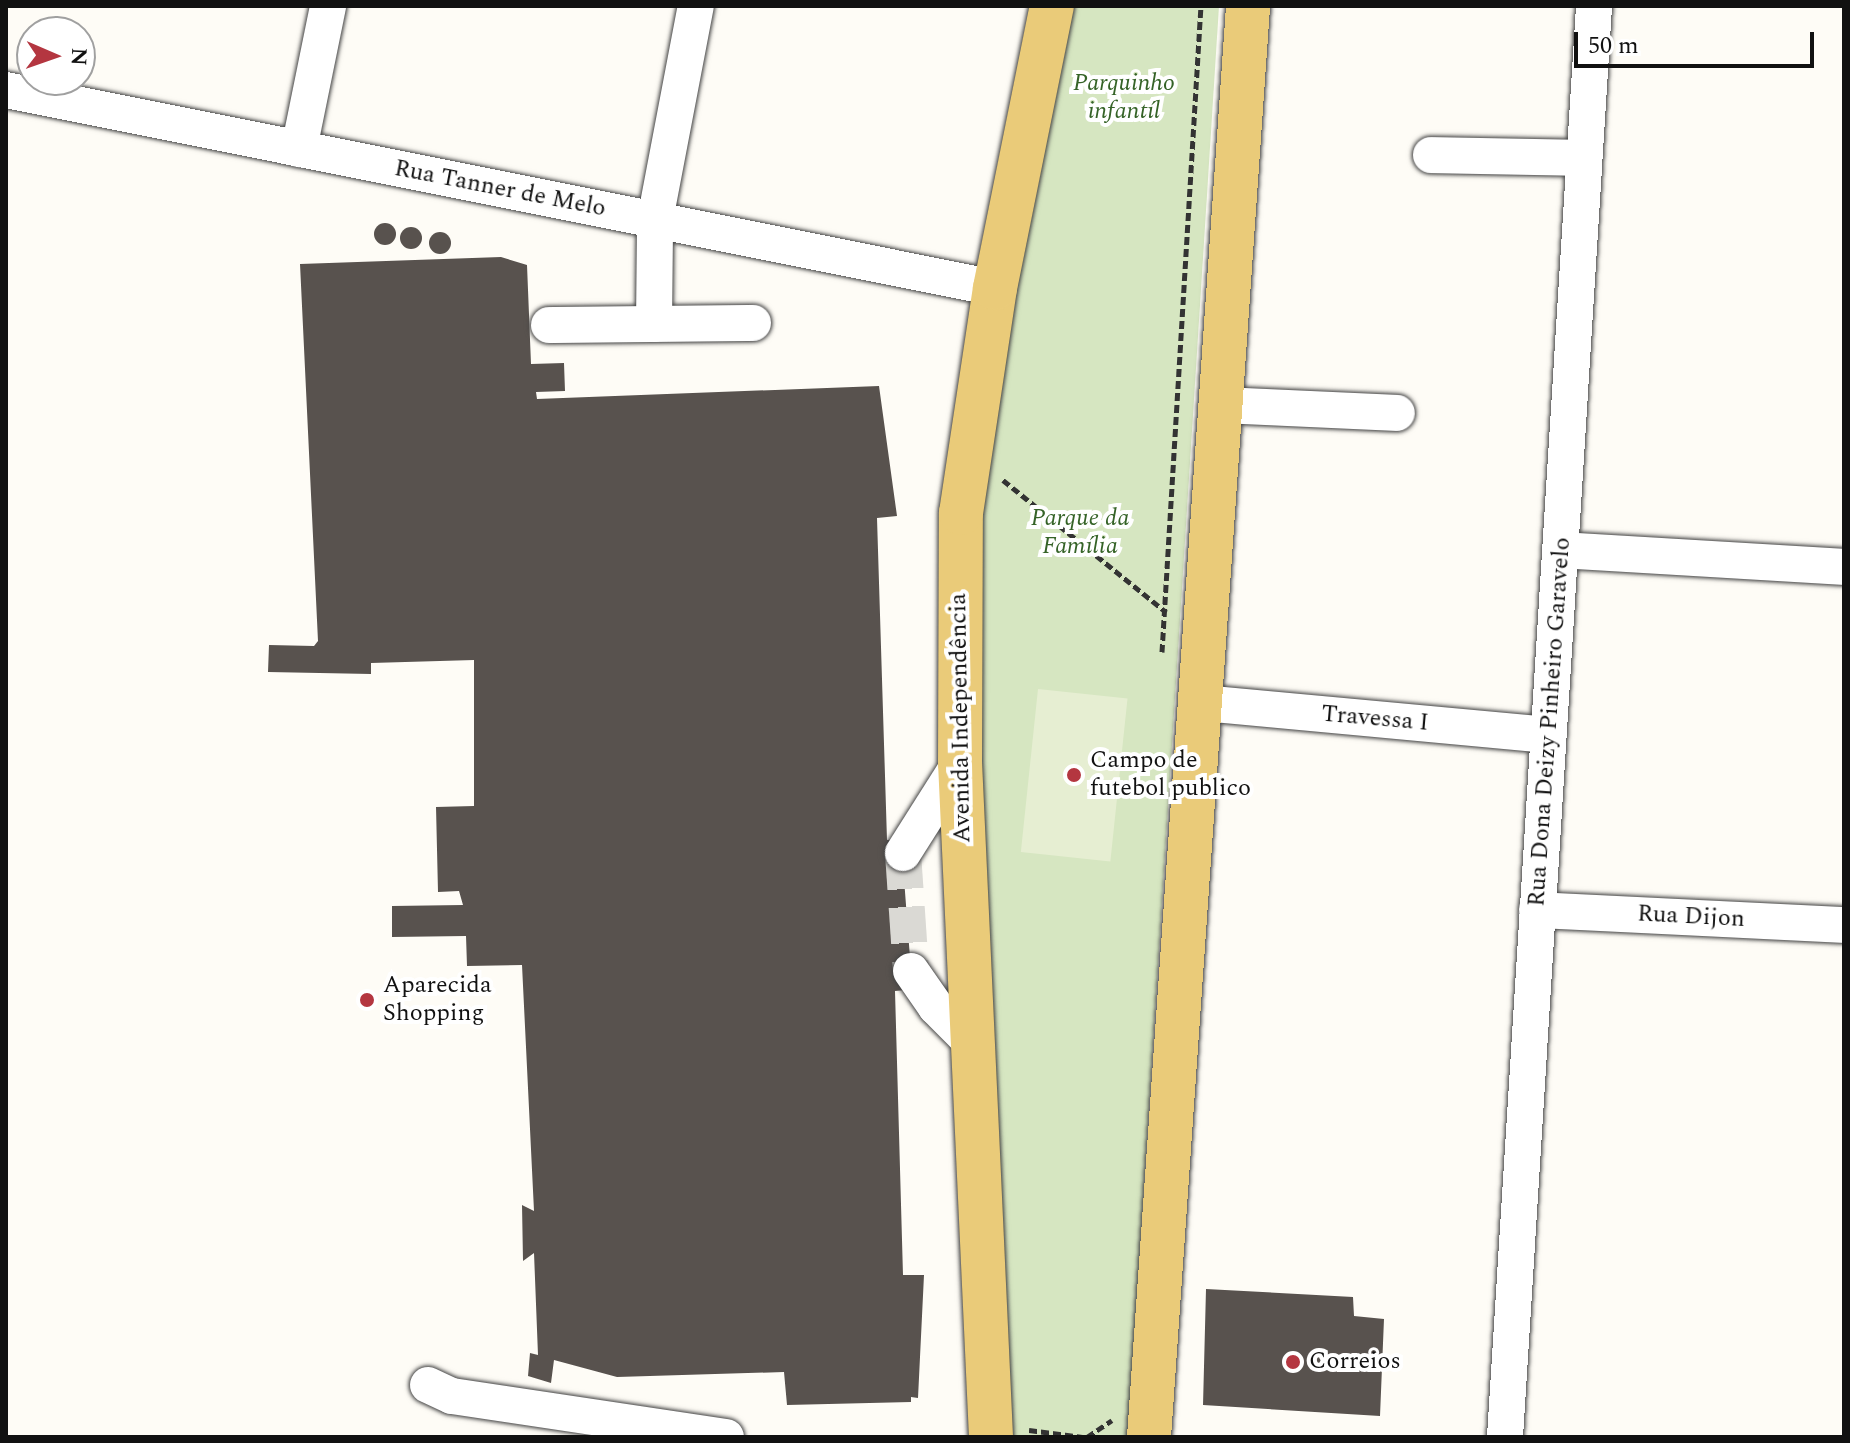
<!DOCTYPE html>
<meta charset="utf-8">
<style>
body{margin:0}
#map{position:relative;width:1850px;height:1443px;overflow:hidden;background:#fefcf6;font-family:Spectral,serif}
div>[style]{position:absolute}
.green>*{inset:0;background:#d6e6c1}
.pitch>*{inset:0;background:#e6eed2;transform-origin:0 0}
.building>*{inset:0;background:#58524e}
.round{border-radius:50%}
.minor-tunnel>*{height:36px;margin-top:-18px;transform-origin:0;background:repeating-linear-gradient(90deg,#dad9d4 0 36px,transparent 0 54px)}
.path>*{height:5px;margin-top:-2.5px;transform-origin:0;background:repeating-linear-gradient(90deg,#333 0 8px,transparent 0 12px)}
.roads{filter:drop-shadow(0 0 2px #444) drop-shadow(0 0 2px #444)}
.minor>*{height:36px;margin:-18px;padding:0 18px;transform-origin:18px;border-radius:18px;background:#fff}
.major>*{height:44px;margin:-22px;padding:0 22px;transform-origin:22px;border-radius:22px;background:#eacb79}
.dots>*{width:22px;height:22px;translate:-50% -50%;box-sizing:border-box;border:4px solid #fff;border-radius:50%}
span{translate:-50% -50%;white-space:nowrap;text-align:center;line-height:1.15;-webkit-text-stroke:8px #fff;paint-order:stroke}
.park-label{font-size:24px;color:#356327;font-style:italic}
.street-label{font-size:24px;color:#111}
.poi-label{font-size:24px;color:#111}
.left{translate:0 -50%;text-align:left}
.frame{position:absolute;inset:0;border:8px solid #111;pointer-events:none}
.north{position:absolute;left:16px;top:16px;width:80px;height:80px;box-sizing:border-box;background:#fff;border:2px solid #a0a0a0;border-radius:50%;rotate:92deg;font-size:22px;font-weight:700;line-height:32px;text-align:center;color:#111}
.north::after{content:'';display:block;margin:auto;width:28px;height:36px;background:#b43640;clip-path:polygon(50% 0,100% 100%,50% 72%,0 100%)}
.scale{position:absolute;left:1574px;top:32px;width:240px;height:36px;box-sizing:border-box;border:4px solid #111;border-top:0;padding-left:10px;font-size:24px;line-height:28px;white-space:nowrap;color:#111;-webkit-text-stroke:6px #fff;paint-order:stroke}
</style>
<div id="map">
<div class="green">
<div style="clip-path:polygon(1063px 6px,1219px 6px,1128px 1437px,1000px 1437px,987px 1094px,976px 512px)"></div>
</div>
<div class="pitch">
<div style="left:1038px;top:689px;width:90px;height:164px;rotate:6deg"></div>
</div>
<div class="building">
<div class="round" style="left:374px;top:223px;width:22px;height:22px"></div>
<div class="round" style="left:400px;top:227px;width:22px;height:22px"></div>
<div class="round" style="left:429px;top:232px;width:22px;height:22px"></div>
<div style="clip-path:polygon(501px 257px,527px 265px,531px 364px,564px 363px,565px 391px,536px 392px,537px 399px,879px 386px,897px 516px,877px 518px,887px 840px,901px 839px,911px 971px,906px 990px,895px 991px,903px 1275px,924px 1275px,918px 1398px,911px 1397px,911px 1402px,787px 1405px,784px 1372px,617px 1377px,554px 1360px,551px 1383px,528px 1376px,530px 1353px,538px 1355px,534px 1253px,523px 1261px,522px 1205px,534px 1211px,522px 965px,467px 966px,466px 936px,392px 937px,392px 906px,463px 905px,459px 891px,438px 892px,436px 807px,474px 806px,474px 660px,371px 663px,371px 674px,268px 672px,269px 645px,314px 646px,318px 641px,300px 264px)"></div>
<div style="clip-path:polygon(1206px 1289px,1353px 1297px,1354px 1316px,1384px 1319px,1380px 1416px,1203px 1405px)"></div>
</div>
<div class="minor-tunnel">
<div style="left:903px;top:853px;width:118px;rotate:86.1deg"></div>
</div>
<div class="path">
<div style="left:1003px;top:480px;width:210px;rotate:39deg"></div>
<div style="left:1162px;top:652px;width:647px;rotate:-86.55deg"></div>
<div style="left:1029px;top:1430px;width:54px;rotate:7.4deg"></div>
<div style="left:1087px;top:1437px;width:30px;rotate:-34deg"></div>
</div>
<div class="roads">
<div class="minor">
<div style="left:6px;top:90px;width:1009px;rotate:11.32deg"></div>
<div style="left:299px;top:149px;width:146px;rotate:-78.5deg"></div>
<div style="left:1431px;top:155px;width:153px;rotate:1.1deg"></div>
<div style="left:654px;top:324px;width:104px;rotate:-89.4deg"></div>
<div style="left:655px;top:220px;width:218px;rotate:-79.2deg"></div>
<div style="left:549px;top:325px;width:204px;rotate:-0.6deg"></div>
<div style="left:1223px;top:405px;width:174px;rotate:2.6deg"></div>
<div style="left:1561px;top:550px;width:284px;rotate:3.4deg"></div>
<div style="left:1203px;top:703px;width:345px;rotate:5.3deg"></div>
<div style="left:903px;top:853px;width:107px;rotate:-57.7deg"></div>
<div style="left:1537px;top:910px;width:307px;rotate:2.8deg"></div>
<div style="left:911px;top:971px;width:44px;rotate:55.2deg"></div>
<div style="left:936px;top:1007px;width:49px;rotate:45deg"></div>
<div style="left:428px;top:1385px;width:26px;rotate:25deg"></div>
<div style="left:452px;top:1396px;width:277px;rotate:8.5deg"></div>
<div style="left:1505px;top:1437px;width:1434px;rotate:-86.44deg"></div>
</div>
<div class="major">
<div style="left:991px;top:1437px;width:675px;rotate:-92.63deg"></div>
<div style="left:960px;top:763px;width:250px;rotate:-89.8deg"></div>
<div style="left:961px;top:513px;width:228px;rotate:-81.4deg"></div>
<div style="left:995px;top:288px;width:288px;rotate:-78.6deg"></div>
<div style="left:1149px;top:1437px;width:1434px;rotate:-86.04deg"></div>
</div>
</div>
<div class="dots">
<div style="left:1074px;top:775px;background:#b43640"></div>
<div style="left:367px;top:1000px;background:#b43640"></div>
<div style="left:1293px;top:1362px;background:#b43640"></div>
</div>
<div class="park-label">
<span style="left:1124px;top:98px">Parquinho<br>infantíl</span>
<span style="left:1080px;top:533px">Parque da<br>Família</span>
</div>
<div class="street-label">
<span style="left:500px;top:189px;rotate:11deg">Rua Tanner de Melo</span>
<span style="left:961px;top:718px;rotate:-91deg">Avenida Independência</span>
<span style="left:1375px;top:719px;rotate:5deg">Travessa I</span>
<span style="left:1550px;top:722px;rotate:-86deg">Rua Dona Deizy Pinheiro Garavelo</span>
<span style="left:1691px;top:917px;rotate:3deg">Rua Dijon</span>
</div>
<div class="poi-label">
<span class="left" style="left:1090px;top:775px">Campo de<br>futebol publico</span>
<span class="left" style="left:383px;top:1000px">Aparecida<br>Shopping</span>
<span class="left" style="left:1309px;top:1362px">Correios</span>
</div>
<div class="frame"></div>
<div class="north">N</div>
<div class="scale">50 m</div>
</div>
